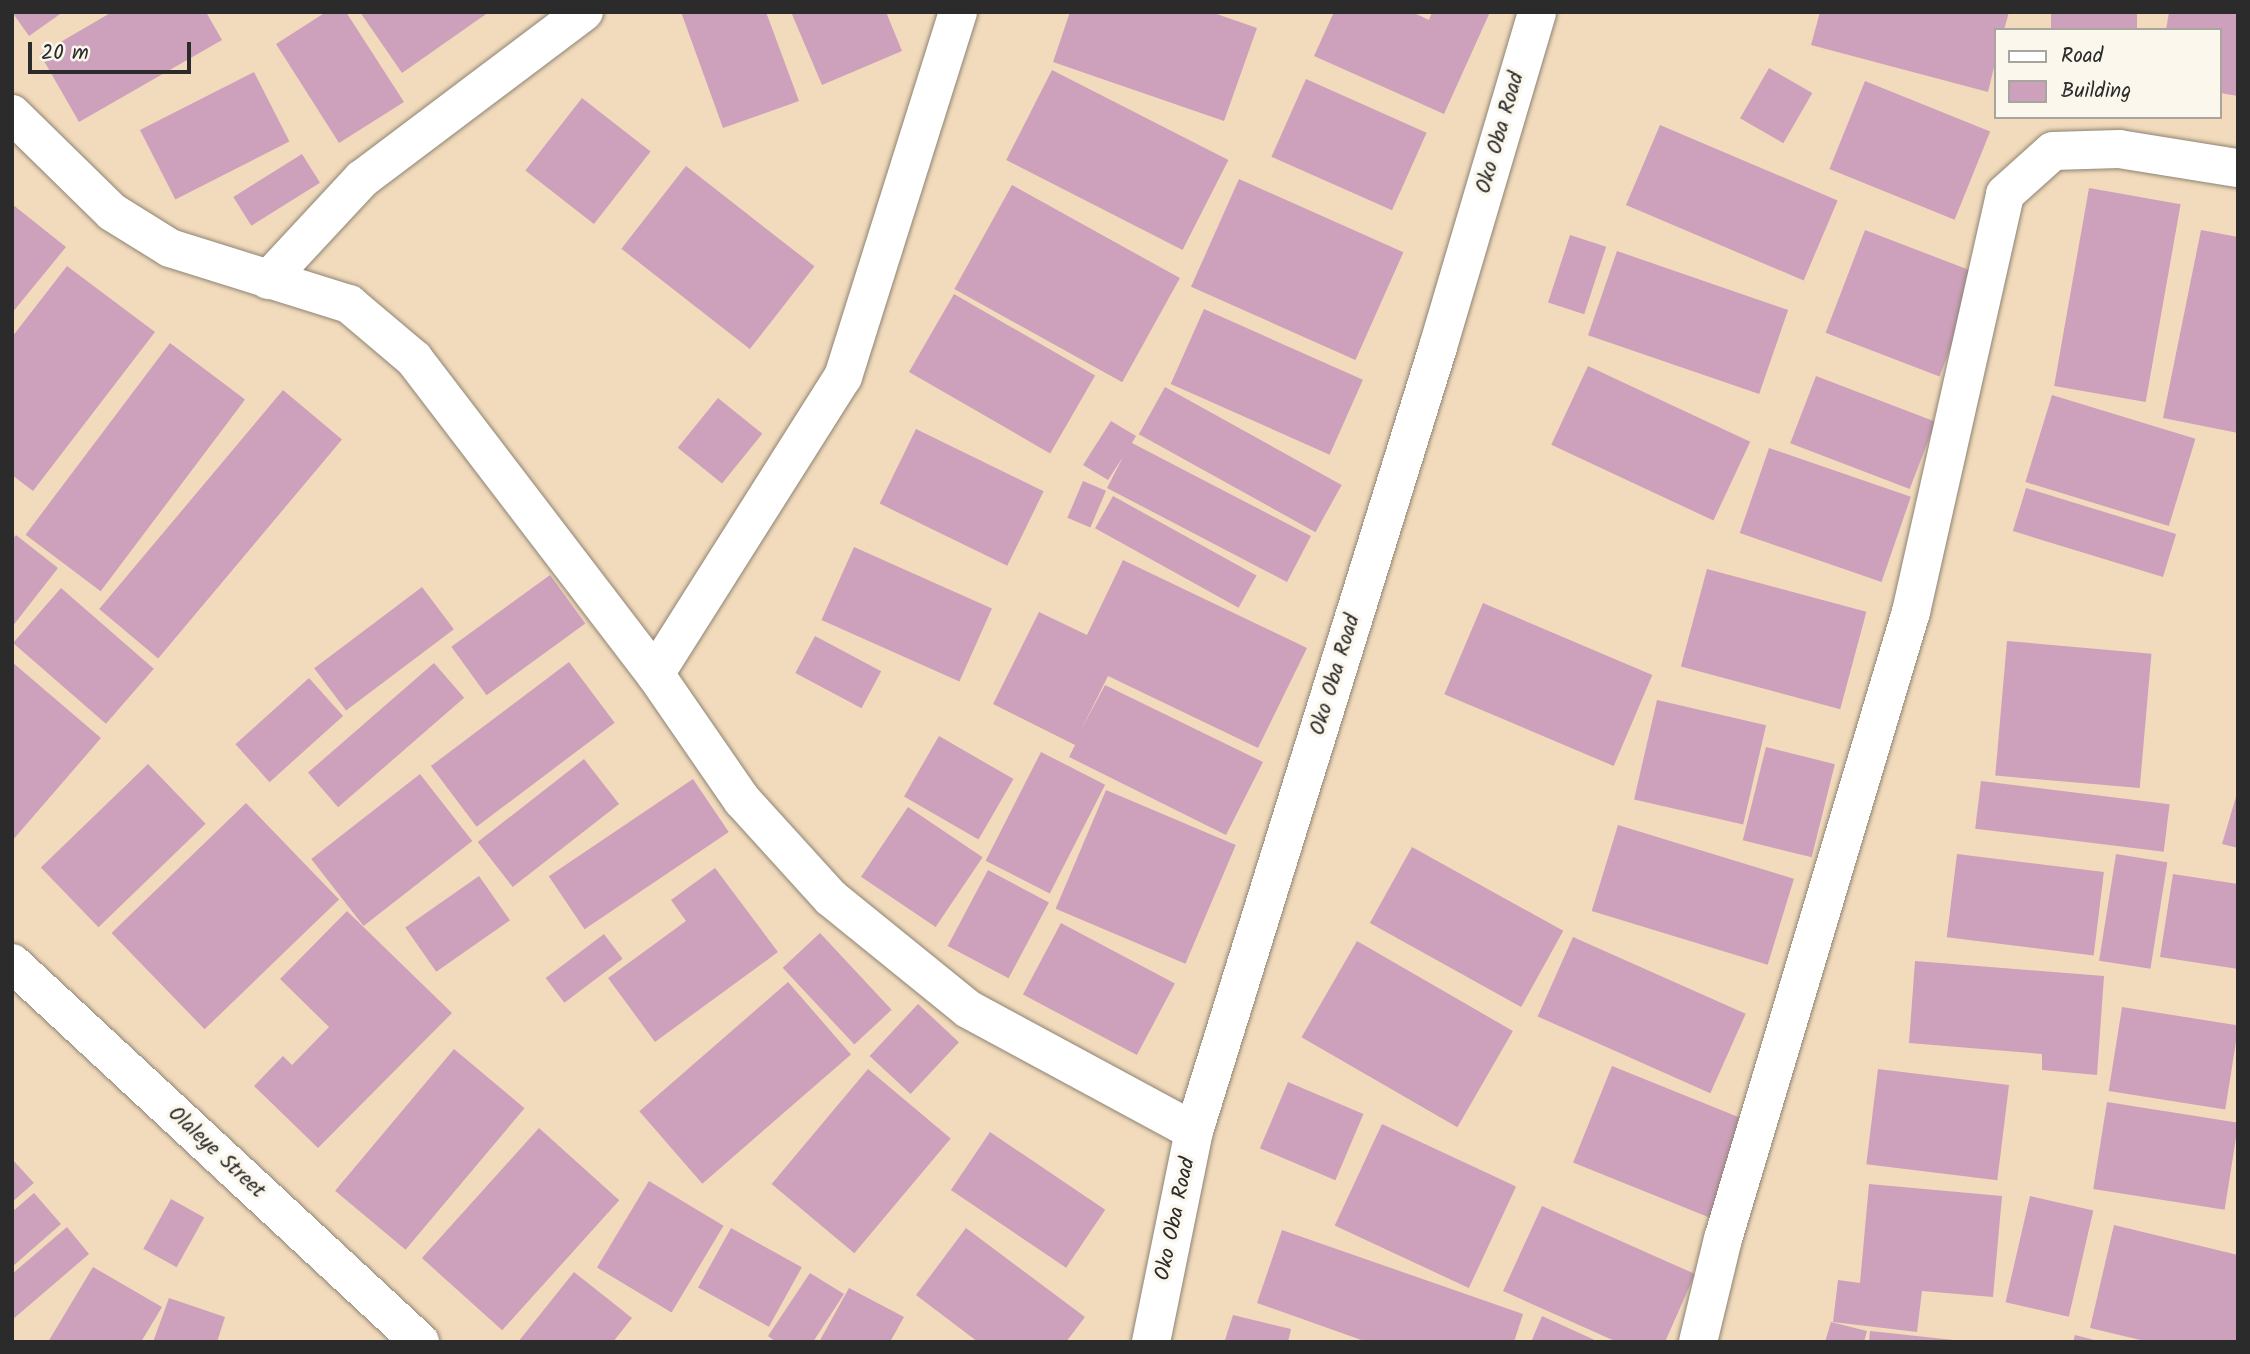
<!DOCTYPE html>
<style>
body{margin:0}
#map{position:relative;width:2250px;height:1354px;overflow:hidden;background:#f2dbbc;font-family:Kalam,sans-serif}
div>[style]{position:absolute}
.building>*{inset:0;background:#cda1bb;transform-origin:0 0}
.roads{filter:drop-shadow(0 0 2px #8e8374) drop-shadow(0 0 2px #8e8374)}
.minor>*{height:38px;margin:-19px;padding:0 19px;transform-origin:19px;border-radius:19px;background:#fff}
.tertiary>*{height:38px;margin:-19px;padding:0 19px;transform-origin:19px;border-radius:19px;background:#fff}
span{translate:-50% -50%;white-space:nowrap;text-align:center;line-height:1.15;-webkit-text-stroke:7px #fbf7ec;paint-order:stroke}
.street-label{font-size:21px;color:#2b2b2b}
.frame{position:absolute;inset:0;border:14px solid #2b2b2b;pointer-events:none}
.legend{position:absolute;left:1994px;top:28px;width:228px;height:91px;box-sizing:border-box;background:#fbf7ec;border:2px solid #a8a59f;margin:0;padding:9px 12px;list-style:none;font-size:21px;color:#2b2b2b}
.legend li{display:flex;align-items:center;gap:14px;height:35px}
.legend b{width:35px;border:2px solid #a8a59f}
.scale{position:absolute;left:28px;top:42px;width:163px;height:32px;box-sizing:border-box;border:4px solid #2b2b2b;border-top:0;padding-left:9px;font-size:21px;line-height:24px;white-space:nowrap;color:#2b2b2b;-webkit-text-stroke:5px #fbf7ec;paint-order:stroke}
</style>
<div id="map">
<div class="building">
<div style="clip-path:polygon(12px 12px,63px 12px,29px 36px)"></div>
<div style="clip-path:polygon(112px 12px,206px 12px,222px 40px,79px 122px,40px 54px)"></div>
<div style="clip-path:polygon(326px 12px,346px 12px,404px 102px,339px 143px,276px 44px)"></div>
<div style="clip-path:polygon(360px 12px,489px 12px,402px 73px)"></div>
<div style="clip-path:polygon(681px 12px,766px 12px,799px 101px,723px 128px)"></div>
<div style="clip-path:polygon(791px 12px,886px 12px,902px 51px,822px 85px)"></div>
<div style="clip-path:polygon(1070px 12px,1211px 12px,1257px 28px,1224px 121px,1053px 62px)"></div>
<div style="clip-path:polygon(1334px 12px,1412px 12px,1429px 20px,1432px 12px,1490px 12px,1444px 114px,1314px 56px)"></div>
<div style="clip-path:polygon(1820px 12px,2009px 12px,2004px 30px,1996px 30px,1996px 59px,1988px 92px,1811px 45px)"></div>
<div style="left:2051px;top:12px;width:86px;height:18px"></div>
<div style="clip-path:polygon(2169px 12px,2238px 12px,2238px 96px,2220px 93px,2220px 30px,2166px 30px)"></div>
<div style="left:1769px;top:68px;width:50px;height:58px;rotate:30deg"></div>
<div style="left:1052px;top:70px;width:198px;height:101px;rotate:27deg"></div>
<div style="left:254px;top:72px;width:78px;height:128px;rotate:63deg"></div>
<div style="left:1306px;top:79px;width:132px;height:85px;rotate:24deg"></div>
<div style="left:1865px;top:81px;width:135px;height:95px;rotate:22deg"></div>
<div style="left:582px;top:98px;width:87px;height:92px;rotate:38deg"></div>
<div style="left:1660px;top:125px;width:193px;height:87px;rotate:23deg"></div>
<div style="left:302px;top:154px;width:34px;height:81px;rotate:58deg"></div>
<div style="left:686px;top:166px;width:163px;height:105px;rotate:38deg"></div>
<div style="left:1239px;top:179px;width:180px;height:118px;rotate:24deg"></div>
<div style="left:1012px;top:185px;width:192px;height:119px;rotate:29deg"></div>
<div style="left:2089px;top:188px;width:93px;height:201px;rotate:10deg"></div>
<div style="clip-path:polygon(12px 204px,66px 247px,12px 313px)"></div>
<div style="left:1865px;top:230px;width:122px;height:110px;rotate:21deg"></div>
<div style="clip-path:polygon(2201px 230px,2238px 237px,2238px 433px,2163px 418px)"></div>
<div style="left:1570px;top:235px;width:38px;height:71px;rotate:18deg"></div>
<div style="left:1617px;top:251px;width:181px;height:89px;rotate:19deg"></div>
<div style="clip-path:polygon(67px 266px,155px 332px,33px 491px,12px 475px,12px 337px)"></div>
<div style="left:954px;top:294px;width:163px;height:90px;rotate:30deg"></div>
<div style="left:1204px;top:309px;width:174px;height:82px;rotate:24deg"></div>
<div style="left:170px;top:343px;width:94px;height:240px;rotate:37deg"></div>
<div style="left:1588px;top:366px;width:179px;height:87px;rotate:25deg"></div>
<div style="left:1816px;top:376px;width:128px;height:72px;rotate:21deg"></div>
<div style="left:1165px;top:387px;width:202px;height:54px;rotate:29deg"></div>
<div style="left:283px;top:390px;width:77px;height:286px;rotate:40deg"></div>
<div style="left:2052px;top:395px;width:150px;height:91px;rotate:17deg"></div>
<div style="left:718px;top:398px;width:57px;height:64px;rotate:39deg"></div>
<div style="clip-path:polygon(1111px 421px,1136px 436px,1132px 443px,1311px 536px,1287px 582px,1107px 488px,1123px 457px,1108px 480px,1083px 465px)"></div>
<div style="left:916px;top:429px;width:142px;height:83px;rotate:26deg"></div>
<div style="left:1769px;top:448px;width:150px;height:90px;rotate:19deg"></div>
<div style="left:1083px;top:481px;width:25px;height:40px;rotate:23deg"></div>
<div style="left:2026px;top:488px;width:157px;height:45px;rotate:17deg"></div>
<div style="left:1113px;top:496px;width:164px;height:37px;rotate:29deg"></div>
<div style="clip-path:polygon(16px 535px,58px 568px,12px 627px,12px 540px)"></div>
<div style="left:854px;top:547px;width:151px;height:80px;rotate:24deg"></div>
<div style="clip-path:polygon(1123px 560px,1307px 648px,1258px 748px,1108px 676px,1081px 730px,1105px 685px,1263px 762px,1226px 835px,1069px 757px,1075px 745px,993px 704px,1039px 612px,1087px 635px)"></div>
<div style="left:1707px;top:569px;width:165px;height:101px;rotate:15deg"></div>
<div style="left:550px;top:575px;width:60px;height:122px;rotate:54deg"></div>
<div style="left:422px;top:587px;width:53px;height:135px;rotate:53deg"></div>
<div style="left:61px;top:588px;width:123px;height:73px;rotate:41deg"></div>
<div style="left:1483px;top:603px;width:184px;height:99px;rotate:23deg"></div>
<div style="left:815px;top:636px;width:75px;height:42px;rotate:28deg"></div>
<div style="left:2007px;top:641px;width:145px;height:135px;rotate:5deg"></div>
<div style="clip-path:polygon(12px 662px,101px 738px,12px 841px)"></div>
<div style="left:569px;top:662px;width:76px;height:173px;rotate:53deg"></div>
<div style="left:434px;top:663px;width:46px;height:167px;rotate:49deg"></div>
<div style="left:309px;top:678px;width:51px;height:99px;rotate:48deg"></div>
<div style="left:1657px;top:700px;width:112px;height:102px;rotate:13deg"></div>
<div style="left:939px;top:736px;width:86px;height:70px;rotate:30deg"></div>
<div style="left:1766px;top:747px;width:71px;height:96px;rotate:14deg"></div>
<div style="left:1041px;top:752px;width:72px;height:122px;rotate:27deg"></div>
<div style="left:584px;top:759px;width:57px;height:135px;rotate:52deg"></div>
<div style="left:148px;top:764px;width:83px;height:149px;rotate:46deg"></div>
<div style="left:420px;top:774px;width:85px;height:138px;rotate:52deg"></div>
<div style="left:693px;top:779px;width:64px;height:174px;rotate:56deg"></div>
<div style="left:1981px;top:781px;width:190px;height:48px;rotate:7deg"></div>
<div style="left:1106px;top:790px;width:141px;height:129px;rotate:23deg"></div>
<div style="clip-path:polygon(2238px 790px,2238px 848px,2222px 844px)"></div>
<div style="left:246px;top:803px;width:134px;height:187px;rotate:46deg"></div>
<div style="left:908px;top:807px;width:90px;height:84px;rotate:34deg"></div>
<div style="left:1618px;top:825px;width:184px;height:90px;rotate:17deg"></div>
<div style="left:1412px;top:847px;width:173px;height:87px;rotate:29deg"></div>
<div style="left:1957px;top:854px;width:148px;height:84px;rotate:7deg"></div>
<div style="left:2116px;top:854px;width:52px;height:108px;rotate:9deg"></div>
<div style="clip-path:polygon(715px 868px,778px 952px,655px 1042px,608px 978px,686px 921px,671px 900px)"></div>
<div style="left:988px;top:870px;width:69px;height:86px;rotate:28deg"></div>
<div style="clip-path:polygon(2173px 874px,2238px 884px,2238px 969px,2160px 957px)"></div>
<div style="left:479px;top:876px;width:54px;height:90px;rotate:55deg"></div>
<div style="clip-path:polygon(347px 911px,452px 1013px,318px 1148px,254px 1086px,283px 1056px,292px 1065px,329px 1027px,280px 979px)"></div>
<div style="left:1061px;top:923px;width:129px;height:81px;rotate:28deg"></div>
<div style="left:820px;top:933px;width:105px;height:51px;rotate:47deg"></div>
<div style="left:604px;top:934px;width:31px;height:73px;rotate:53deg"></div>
<div style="left:1573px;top:937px;width:189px;height:87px;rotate:24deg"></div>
<div style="left:1357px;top:941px;width:180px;height:111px;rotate:30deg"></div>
<div style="clip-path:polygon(1915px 961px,2104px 976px,2097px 1075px,2042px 1070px,2042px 1054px,1909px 1043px)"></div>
<div style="left:788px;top:982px;width:96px;height:197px;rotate:49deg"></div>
<div style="left:918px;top:1004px;width:56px;height:71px;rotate:43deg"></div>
<div style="left:2122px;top:1007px;width:118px;height:85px;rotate:9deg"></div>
<div style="left:454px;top:1049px;width:92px;height:185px;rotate:40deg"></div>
<div style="left:1612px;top:1066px;width:149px;height:104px;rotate:22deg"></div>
<div style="left:868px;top:1069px;width:108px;height:150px;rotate:40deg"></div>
<div style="left:1878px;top:1069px;width:132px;height:96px;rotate:7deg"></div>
<div style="left:1288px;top:1082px;width:82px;height:72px;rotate:23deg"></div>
<div style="left:2107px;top:1102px;width:133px;height:88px;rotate:9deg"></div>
<div style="left:1382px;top:1124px;width:148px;height:112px;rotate:25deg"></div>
<div style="left:539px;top:1128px;width:108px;height:175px;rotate:42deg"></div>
<div style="left:990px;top:1132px;width:139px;height:70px;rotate:34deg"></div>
<div style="clip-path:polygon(12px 1159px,34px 1183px,12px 1202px)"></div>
<div style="left:649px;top:1181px;width:87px;height:101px;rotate:31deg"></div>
<div style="clip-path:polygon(1869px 1184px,2002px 1196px,1993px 1297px,1922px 1291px,1917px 1332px,1833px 1322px,1838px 1280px,1860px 1283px)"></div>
<div style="clip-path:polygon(34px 1193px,61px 1224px,12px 1267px,12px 1212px)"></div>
<div style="left:2030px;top:1196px;width:65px;height:109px;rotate:13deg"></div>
<div style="left:171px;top:1199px;width:38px;height:57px;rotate:29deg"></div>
<div style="clip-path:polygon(1542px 1206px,1695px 1274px,1665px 1342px,1617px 1342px,1503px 1291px)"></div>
<div style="clip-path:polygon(2114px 1225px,2238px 1255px,2238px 1342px,2149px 1342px,2090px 1328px)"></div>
<div style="clip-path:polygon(67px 1227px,89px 1254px,12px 1320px,12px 1274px)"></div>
<div style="left:731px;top:1228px;width:81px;height:68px;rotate:29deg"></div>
<div style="clip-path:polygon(966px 1228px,1085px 1317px,1066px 1342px,978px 1342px,916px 1295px)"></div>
<div style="clip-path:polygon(1282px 1230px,1523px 1314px,1514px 1342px,1367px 1342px,1257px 1303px)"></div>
<div style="clip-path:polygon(93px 1267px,162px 1307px,141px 1342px,48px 1342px)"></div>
<div style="clip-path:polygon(574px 1272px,632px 1318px,613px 1342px,518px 1342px)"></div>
<div style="clip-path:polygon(810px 1273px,844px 1294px,813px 1342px,776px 1342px,768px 1336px)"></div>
<div style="clip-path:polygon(849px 1288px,904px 1317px,890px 1342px,819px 1342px)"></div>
<div style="clip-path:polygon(169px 1298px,225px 1317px,217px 1342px,153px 1342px)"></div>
<div style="clip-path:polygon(1233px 1315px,1291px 1329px,1288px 1342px,1225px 1340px)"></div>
<div style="clip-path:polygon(1542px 1316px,1599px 1342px,1531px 1342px)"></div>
<div style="clip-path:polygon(1831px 1322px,1867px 1331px,1864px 1342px,1825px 1342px)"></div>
<div style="clip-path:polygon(1870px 1331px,1954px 1340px,1953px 1342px,1869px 1342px)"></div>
<div style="clip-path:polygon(2075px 1335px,2098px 1341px,2098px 1342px,2073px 1342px)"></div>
</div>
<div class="roads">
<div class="minor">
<div style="left:12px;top:114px;width:140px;rotate:44.4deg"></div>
<div style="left:112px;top:212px;width:68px;rotate:31.8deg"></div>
<div style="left:170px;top:248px;width:188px;rotate:17.4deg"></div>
<div style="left:349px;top:304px;width:85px;rotate:40.2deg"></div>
<div style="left:414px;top:359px;width:397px;rotate:52.6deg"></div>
<div style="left:655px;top:674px;width:153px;rotate:55.4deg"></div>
<div style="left:742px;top:800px;width:132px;rotate:47.8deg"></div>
<div style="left:831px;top:898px;width:176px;rotate:39deg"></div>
<div style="left:968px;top:1009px;width:257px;rotate:28.4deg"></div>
<div style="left:268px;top:280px;width:138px;rotate:-47.1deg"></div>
<div style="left:362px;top:179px;width:278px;rotate:-37deg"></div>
<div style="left:655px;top:674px;width:352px;rotate:-57.7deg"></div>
<div style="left:843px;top:377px;width:383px;rotate:-72.5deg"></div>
<div style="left:12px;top:963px;width:557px;rotate:42.89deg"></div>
<div style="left:1698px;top:1342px;width:106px;rotate:-76.4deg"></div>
<div style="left:1723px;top:1239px;width:655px;rotate:-73.31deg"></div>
<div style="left:1911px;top:612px;width:428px;rotate:-77.3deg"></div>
<div style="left:2005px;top:194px;width:64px;rotate:-41.9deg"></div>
<div style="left:2053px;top:151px;width:66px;rotate:-1.7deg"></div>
<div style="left:2119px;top:149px;width:121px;rotate:9.1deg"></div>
</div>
<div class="tertiary">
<div style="left:1151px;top:1342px;width:215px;rotate:-78.5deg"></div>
<div style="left:1194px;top:1131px;width:821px;rotate:-72.71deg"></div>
<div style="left:1438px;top:347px;width:349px;rotate:-73.5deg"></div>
</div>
</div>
<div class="street-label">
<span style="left:1501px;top:133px;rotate:-74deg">Oko Oba Road</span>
<span style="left:1336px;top:675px;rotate:-73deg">Oko Oba Road</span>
<span style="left:216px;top:1153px;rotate:43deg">Olaleye Street</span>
<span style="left:1176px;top:1219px;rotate:-78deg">Oko Oba Road</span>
</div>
<div class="frame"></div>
<ul class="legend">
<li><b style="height:9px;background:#fff"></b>Road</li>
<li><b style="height:19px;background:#cda1bb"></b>Building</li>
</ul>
<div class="scale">20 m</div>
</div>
